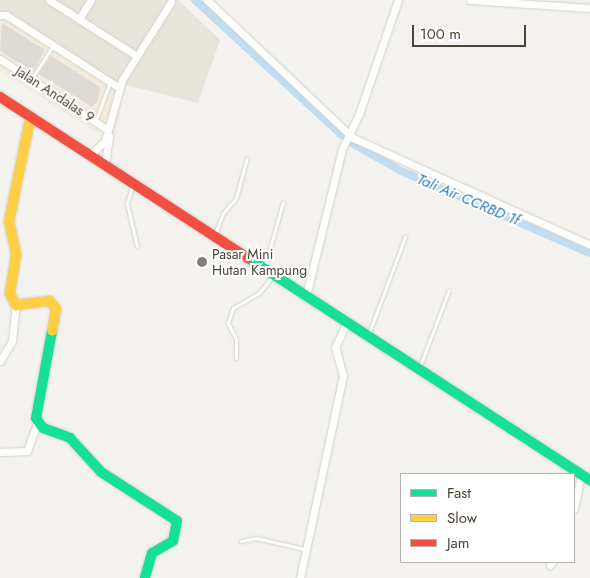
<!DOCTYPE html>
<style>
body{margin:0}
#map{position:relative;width:590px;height:578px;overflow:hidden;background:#f4f2ee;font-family:Jost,sans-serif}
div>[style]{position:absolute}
.residential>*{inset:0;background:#e7e4dc}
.commercial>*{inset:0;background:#f3ebdf}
.canal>*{height:8px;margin:-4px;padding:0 4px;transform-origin:4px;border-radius:4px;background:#c0ddf1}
.building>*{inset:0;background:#dedbd6}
.roads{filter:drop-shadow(0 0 1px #d2d0cb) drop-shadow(0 0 1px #d2d0cb)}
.lane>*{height:3px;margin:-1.5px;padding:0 1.5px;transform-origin:1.5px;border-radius:1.5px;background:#fdfdfc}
.street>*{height:7px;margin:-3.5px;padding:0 3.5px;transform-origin:3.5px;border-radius:3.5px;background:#fdfdfc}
.fast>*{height:10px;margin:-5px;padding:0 5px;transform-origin:5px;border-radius:5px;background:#16e098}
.slow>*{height:10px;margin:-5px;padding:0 5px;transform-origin:5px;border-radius:5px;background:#ffcf43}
.jam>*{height:10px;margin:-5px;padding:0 5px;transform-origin:5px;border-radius:5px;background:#f24e42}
.dots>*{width:14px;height:14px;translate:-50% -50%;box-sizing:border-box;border:2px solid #fff;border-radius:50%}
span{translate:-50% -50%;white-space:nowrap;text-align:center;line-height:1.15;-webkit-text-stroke:4px #fff;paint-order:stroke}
.street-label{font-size:14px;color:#4b4439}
.poi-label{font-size:14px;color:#4b4439}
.left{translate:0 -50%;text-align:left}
.water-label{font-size:15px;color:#2e7ab2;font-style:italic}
.legend{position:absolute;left:400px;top:473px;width:175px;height:90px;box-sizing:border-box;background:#fff;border:1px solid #b7b4b0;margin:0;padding:6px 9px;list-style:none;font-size:15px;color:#4b4439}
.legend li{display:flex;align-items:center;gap:10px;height:25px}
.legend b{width:25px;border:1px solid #b7b4b0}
.scale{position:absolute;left:412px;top:25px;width:114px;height:22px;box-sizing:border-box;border:2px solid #4b4439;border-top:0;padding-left:6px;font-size:15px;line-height:18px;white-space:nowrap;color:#4b4439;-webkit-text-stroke:4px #fff;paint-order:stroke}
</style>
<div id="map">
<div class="residential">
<div style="clip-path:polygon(0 0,178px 0,220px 40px,198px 103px,125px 85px,123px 94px,0 13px)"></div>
</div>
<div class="commercial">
<div style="clip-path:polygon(0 13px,123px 94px,116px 136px,96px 132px,0 71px)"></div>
</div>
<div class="canal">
<div style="left:195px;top:0;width:200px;rotate:42.6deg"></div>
<div style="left:350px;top:142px;width:59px;rotate:29.6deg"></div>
<div style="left:401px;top:171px;width:206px;rotate:23.5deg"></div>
</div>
<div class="building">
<div style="clip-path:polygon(2px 23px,45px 50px,33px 71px,0 51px)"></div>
<div style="clip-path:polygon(51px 56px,100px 87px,98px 100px,92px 107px,39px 74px)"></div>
</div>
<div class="roads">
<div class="lane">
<div style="left:32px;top:78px;width:38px;rotate:-57deg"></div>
<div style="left:96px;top:120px;width:40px;rotate:-69.8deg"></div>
<div style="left:132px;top:186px;width:19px;rotate:106deg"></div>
<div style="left:127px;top:204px;width:43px;rotate:76.6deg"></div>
<div style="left:215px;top:234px;width:22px;rotate:-69deg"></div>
<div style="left:223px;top:213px;width:20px;rotate:-49deg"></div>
<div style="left:236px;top:198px;width:41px;rotate:-74.6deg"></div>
<div style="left:265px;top:266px;width:66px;rotate:-74.3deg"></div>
<div style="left:369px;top:333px;width:103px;rotate:-69.4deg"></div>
<div style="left:236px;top:358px;width:19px;rotate:-90deg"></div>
<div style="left:236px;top:339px;width:18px;rotate:-117deg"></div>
<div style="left:228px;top:323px;width:16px;rotate:-72deg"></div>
<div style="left:233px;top:308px;width:30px;rotate:-30deg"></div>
<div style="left:259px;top:293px;width:22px;rotate:-51deg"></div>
<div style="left:420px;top:366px;width:81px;rotate:-69.1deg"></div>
<div style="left:241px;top:541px;width:15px;rotate:-11deg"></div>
<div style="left:256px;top:538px;width:50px;rotate:12.7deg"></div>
</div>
<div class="street">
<div style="left:49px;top:0;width:104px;rotate:32.5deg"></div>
<div style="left:207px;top:0;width:201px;rotate:43.4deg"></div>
<div style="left:353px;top:138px;width:260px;rotate:24.3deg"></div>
<div style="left:470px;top:0;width:120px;rotate:3.8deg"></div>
<div style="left:0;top:15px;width:6px"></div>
<div style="left:6px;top:15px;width:133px;rotate:32.7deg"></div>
<div style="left:79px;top:19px;width:22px;rotate:-58deg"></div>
<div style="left:0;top:59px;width:129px;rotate:33.3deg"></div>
<div style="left:90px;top:155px;width:21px;rotate:-43deg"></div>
<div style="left:105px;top:141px;width:63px;rotate:-74.4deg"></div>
<div style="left:122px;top:80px;width:92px;rotate:-57.9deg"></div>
<div style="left:105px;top:165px;width:29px;rotate:-82deg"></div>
<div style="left:306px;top:296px;width:151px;rotate:-76.2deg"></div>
<div style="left:342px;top:149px;width:39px;rotate:-64deg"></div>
<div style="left:359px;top:114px;width:120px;rotate:-71.1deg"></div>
<div style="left:0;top:361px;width:23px;rotate:-59deg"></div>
<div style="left:12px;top:341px;width:36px;rotate:-84deg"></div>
<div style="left:0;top:452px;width:27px;rotate:-2deg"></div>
<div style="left:27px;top:451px;width:30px;rotate:-70deg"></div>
<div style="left:574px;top:509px;width:35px;rotate:-78deg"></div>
<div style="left:550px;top:565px;width:4px;rotate:-56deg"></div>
<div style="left:300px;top:578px;width:207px;rotate:-78deg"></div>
<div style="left:343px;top:376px;width:30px;rotate:-105deg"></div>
<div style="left:335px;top:347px;width:28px;rotate:-64deg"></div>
</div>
<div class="fast">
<div style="left:248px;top:258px;width:408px;rotate:33deg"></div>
<div style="left:52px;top:331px;width:88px;rotate:100.4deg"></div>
<div style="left:36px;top:418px;width:12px;rotate:55deg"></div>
<div style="left:43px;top:428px;width:29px;rotate:20deg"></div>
<div style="left:70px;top:438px;width:46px;rotate:47.6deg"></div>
<div style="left:101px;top:472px;width:90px;rotate:32.8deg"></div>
<div style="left:177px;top:521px;width:20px;rotate:101deg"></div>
<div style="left:173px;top:541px;width:24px;rotate:150deg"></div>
<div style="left:152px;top:553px;width:26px;rotate:106deg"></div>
</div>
<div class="slow">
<div style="left:30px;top:119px;width:104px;rotate:101.6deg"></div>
<div style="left:9px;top:221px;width:35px;rotate:78deg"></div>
<div style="left:16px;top:255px;width:39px;rotate:99deg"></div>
<div style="left:10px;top:294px;width:13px;rotate:61deg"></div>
<div style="left:16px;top:305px;width:34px;rotate:-7deg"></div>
<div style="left:50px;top:301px;width:10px;rotate:53deg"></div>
<div style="left:56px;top:309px;width:22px;rotate:100deg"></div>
</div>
<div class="jam">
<div style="left:0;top:97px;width:296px;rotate:33deg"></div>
</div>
</div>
<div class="dots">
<div style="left:202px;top:262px;background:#868178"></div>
</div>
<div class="street-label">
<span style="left:55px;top:94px;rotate:33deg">Jalan Andalas 9</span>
</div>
<div class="poi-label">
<span class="left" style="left:212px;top:262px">Pasar Mini<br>Hutan Kampung</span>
</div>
<div class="water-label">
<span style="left:468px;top:200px;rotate:23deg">Tali Air CCRBD 1f</span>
</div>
<ul class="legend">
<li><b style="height:6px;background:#16e098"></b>Fast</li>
<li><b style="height:6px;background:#ffcf43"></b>Slow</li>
<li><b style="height:6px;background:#f24e42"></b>Jam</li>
</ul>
<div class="scale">100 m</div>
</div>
